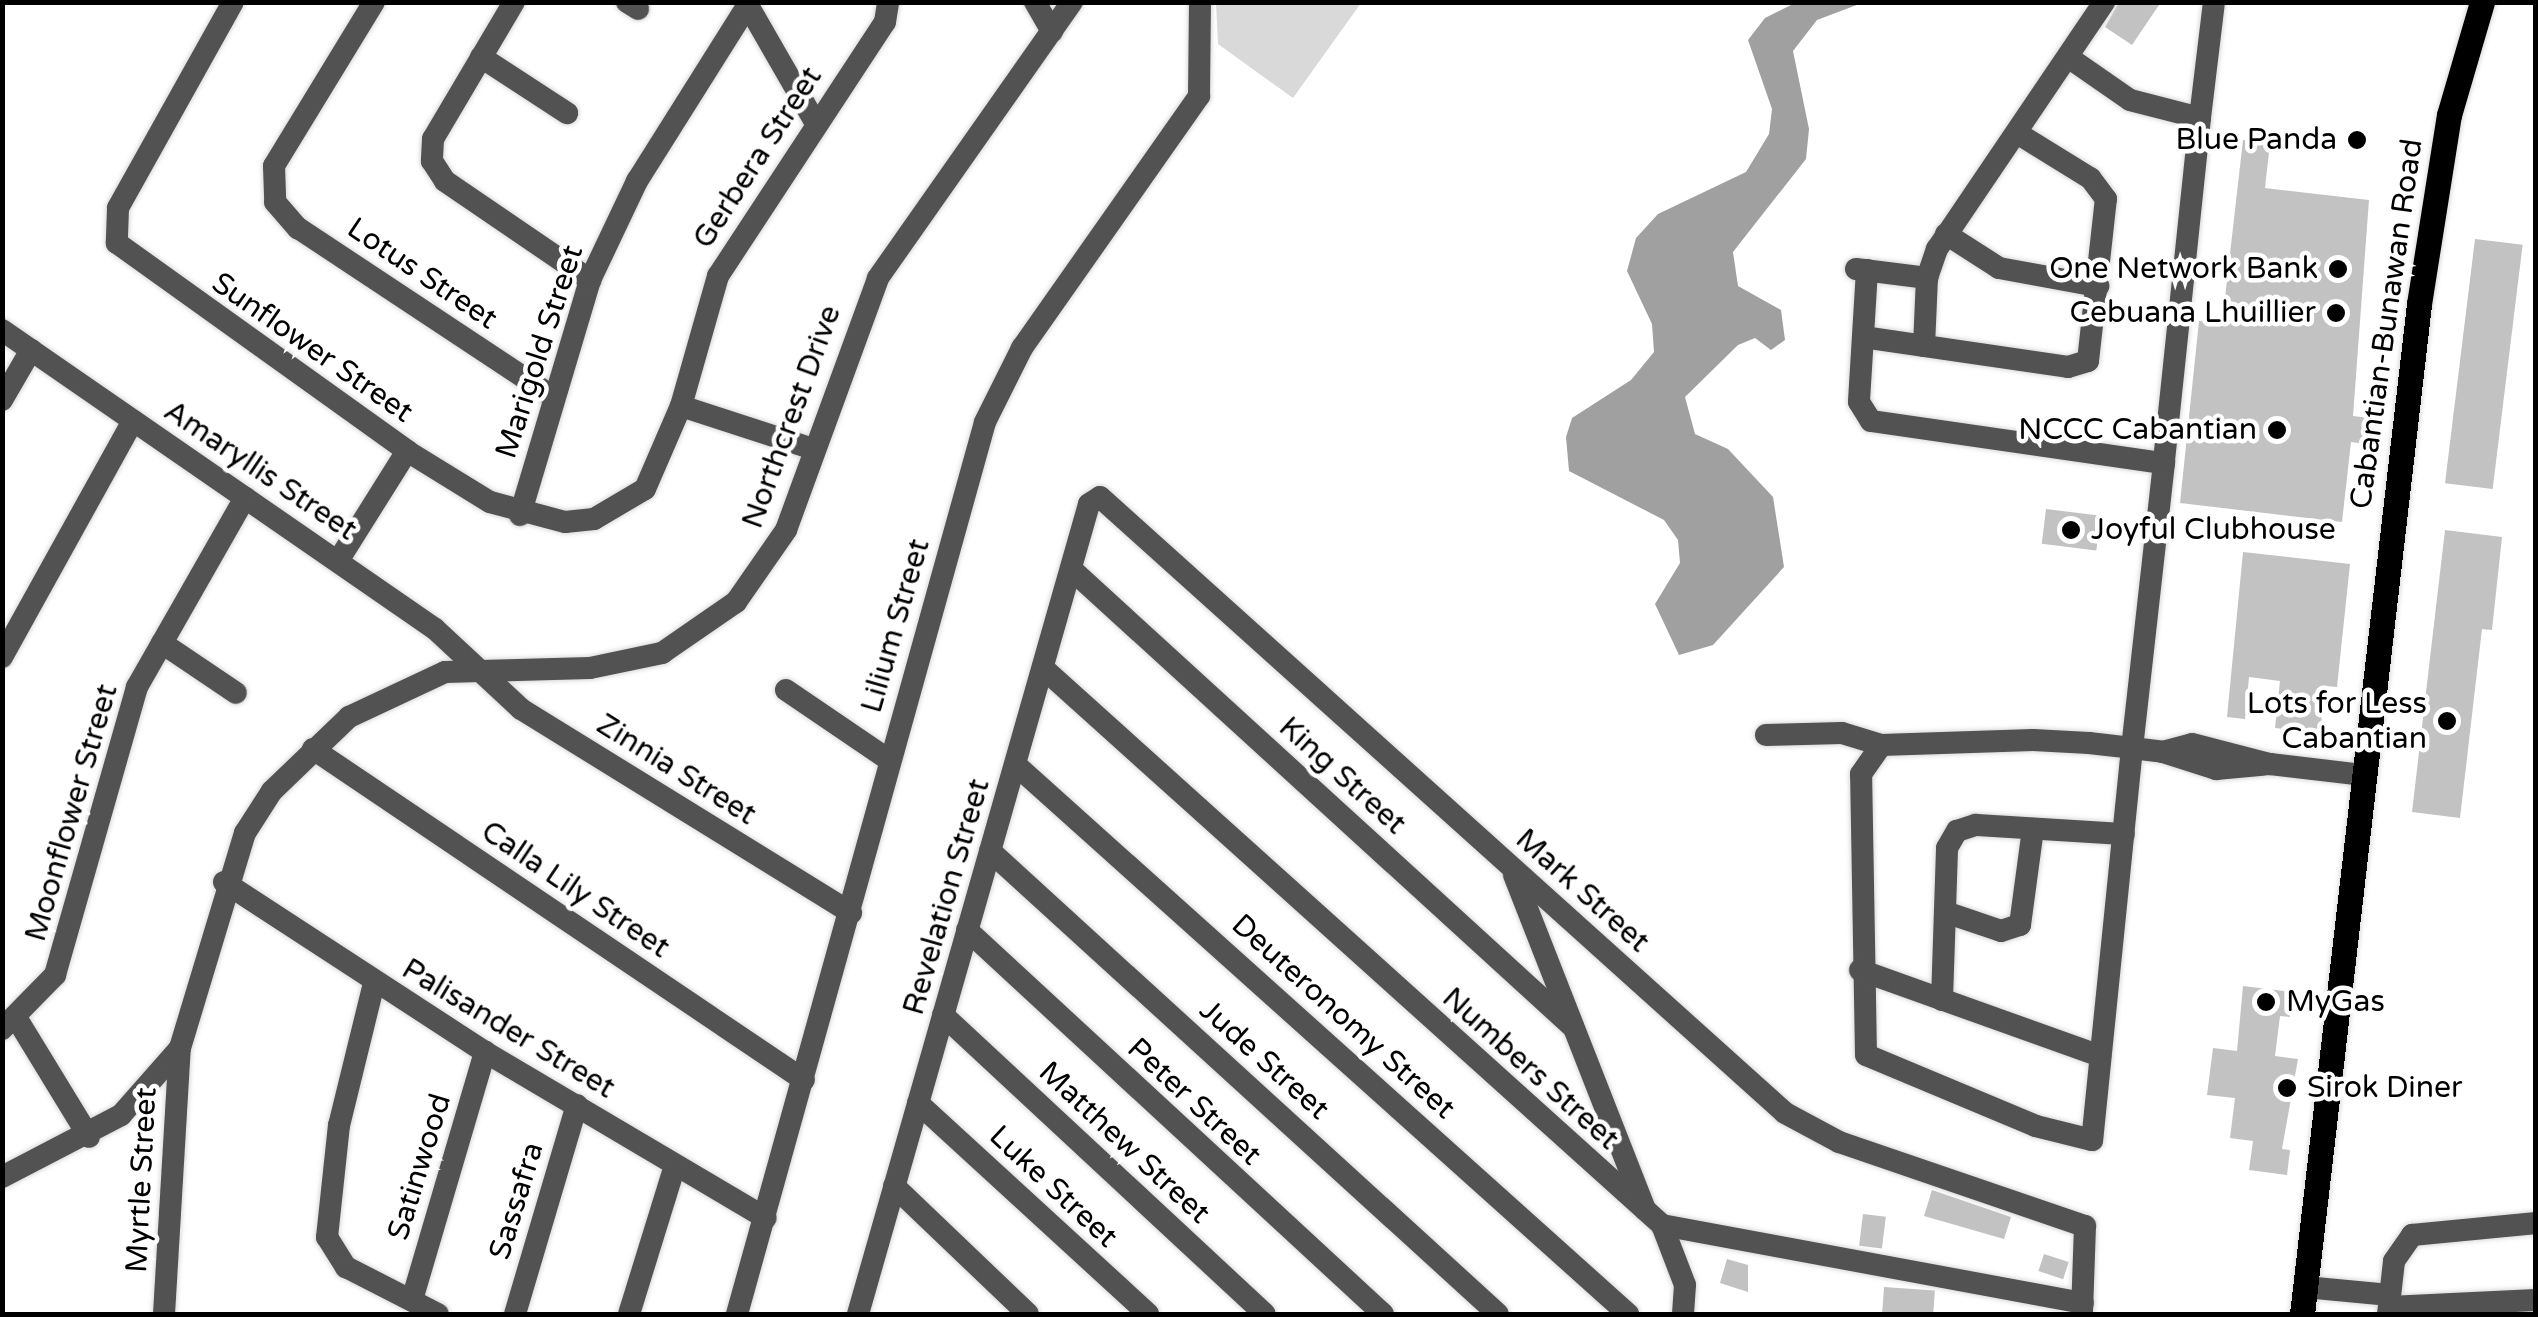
<!DOCTYPE html>
<style>
body{margin:0}
#map{position:relative;width:2538px;height:1317px;overflow:hidden;background:#fff;font-family:"Varela Round",sans-serif}
div>[style]{position:absolute}
.green>*{inset:0;background:#d9d9d9}
.water>*{inset:0;background:#a0a0a0}
.building>*{inset:0;background:#c2c2c2;transform-origin:0 0}
.roads{filter:drop-shadow(0 0 2px #dbdbdb) drop-shadow(0 0 2px #dbdbdb)}
.minor>*{height:22px;margin:-11px;padding:0 11px;transform-origin:11px;border-radius:11px;background:#525252}
.major>*{height:25px;margin:-12.5px;padding:0 12.5px;transform-origin:12.5px;border-radius:12.5px;background:#000}
.dots>*{width:28px;height:28px;translate:-50% -50%;box-sizing:border-box;border:5px solid #fff;border-radius:50%}
span{translate:-50% -50%;white-space:nowrap;text-align:center;line-height:1.15;-webkit-text-stroke:9px #fff;paint-order:stroke}
.poi-label{font-size:30px;color:#000}
.right{translate:-100% -50%;text-align:right}
.left{translate:0 -50%;text-align:left}
.street-label{font-size:30px;color:#000}
.frame{position:absolute;inset:0;border:5px solid #000;pointer-events:none}
</style>
<div id="map">
<div class="green">
<div style="clip-path:polygon(1216px 3px,1216px 2px,1361px 3px,1293px 98px,1218px 44px)"></div>
</div>
<div class="water">
<div style="clip-path:polygon(1795px 3px,1862px 3px,1817px 20px,1793px 51px,1809px 129px,1806px 159px,1733px 252px,1738px 286px,1781px 310px,1785px 340px,1771px 350px,1755px 338px,1738px 345px,1685px 397px,1695px 434px,1728px 449px,1773px 497px,1784px 567px,1713px 645px,1679px 655px,1655px 604px,1680px 563px,1678px 540px,1664px 520px,1569px 471px,1566px 437px,1572px 418px,1631px 380px,1654px 352px,1652px 324px,1627px 271px,1636px 238px,1658px 214px,1746px 172px,1769px 134px,1772px 109px,1748px 40px,1765px 18px)"></div>
</div>
<div class="building">
<div style="clip-path:polygon(2119px 2px,2161px 2px,2132px 45px,2105px 27px)"></div>
<div style="clip-path:polygon(2243px 140px,2270px 143px,2265px 188px,2369px 200px,2353px 416px,2369px 418px,2366px 444px,2351px 442px,2342px 522px,2180px 503px,2199px 321px,2222px 324px)"></div>
<div style="left:2475px;top:239px;width:48px;height:246px;rotate:7deg"></div>
<div style="left:2046px;top:509px;width:55px;height:35px;rotate:7deg"></div>
<div style="clip-path:polygon(2445px 530px,2502px 537px,2492px 630px,2482px 629px,2460px 818px,2412px 812px)"></div>
<div style="clip-path:polygon(2243px 552px,2350px 564px,2337px 687px,2325px 686px,2320px 733px,2275px 728px,2280px 681px,2249px 677px,2245px 719px,2227px 717px)"></div>
<div style="clip-path:polygon(2243px 986px,2292px 992px,2290px 1017px,2280px 1016px,2275px 1056px,2298px 1059px,2282px 1149px,2290px 1150px,2287px 1175px,2249px 1170px,2253px 1141px,2230px 1138px,2235px 1098px,2207px 1095px,2213px 1048px,2237px 1051px)"></div>
<div style="clip-path:polygon(1932px 1190px,2011px 1217px,2004px 1239px,1924px 1216px)"></div>
<div style="left:1863px;top:1214px;width:23px;height:32px;rotate:7deg"></div>
<div style="left:2044px;top:1254px;width:26px;height:18px;rotate:18deg"></div>
<div style="clip-path:polygon(1727px 1259px,1748px 1265px,1748px 1292px,1720px 1283px)"></div>
<div style="left:1884px;top:1287px;width:51px;height:25px;rotate:4deg"></div>
</div>
<div class="roads">
<div class="minor">
<div style="left:233px;top:2px;width:236px;rotate:119.2deg"></div>
<div style="left:118px;top:208px;width:35px;rotate:92deg"></div>
<div style="left:117px;top:243px;width:357px;rotate:35.6deg"></div>
<div style="left:407px;top:451px;width:97px;rotate:31.6deg"></div>
<div style="left:490px;top:502px;width:78px;rotate:14.9deg"></div>
<div style="left:565px;top:522px;width:29px;rotate:-6deg"></div>
<div style="left:594px;top:519px;width:59px;rotate:-30.5deg"></div>
<div style="left:645px;top:489px;width:90px;rotate:-66.6deg"></div>
<div style="left:681px;top:406px;width:135px;rotate:-74.1deg"></div>
<div style="left:718px;top:276px;width:304px;rotate:-56.7deg"></div>
<div style="left:885px;top:22px;width:20px;rotate:-81deg"></div>
<div style="left:374px;top:2px;width:192px;rotate:121.4deg"></div>
<div style="left:274px;top:166px;width:36px;rotate:88deg"></div>
<div style="left:275px;top:202px;width:35px;rotate:49deg"></div>
<div style="left:298px;top:228px;width:305px;rotate:33.5deg"></div>
<div style="left:514px;top:2px;width:159px;rotate:120.6deg"></div>
<div style="left:433px;top:139px;width:22px;rotate:93deg"></div>
<div style="left:432px;top:161px;width:24px;rotate:57deg"></div>
<div style="left:445px;top:181px;width:176px;rotate:34.3deg"></div>
<div style="left:627px;top:2px;width:13px;rotate:32deg"></div>
<div style="left:746px;top:2px;width:138px;rotate:60.1deg"></div>
<div style="left:1035px;top:2px;width:34px;rotate:60deg"></div>
<div style="left:2214px;top:2px;width:117px;rotate:96.9deg"></div>
<div style="left:2200px;top:118px;width:347px;rotate:96deg"></div>
<div style="left:2164px;top:463px;width:287px;rotate:96.4deg"></div>
<div style="left:2132px;top:748px;width:394px;rotate:95.8deg"></div>
<div style="left:2092px;top:1140px;width:58px;rotate:-166deg"></div>
<div style="left:2036px;top:1126px;width:184px;rotate:-157.3deg"></div>
<div style="left:1866px;top:1055px;width:281px;rotate:-91deg"></div>
<div style="left:1861px;top:774px;width:35px;rotate:-55deg"></div>
<div style="left:1881px;top:745px;width:152px;rotate:-1.9deg"></div>
<div style="left:2033px;top:740px;width:56px;rotate:3.1deg"></div>
<div style="left:2089px;top:743px;width:43px;rotate:6.6deg"></div>
<div style="left:2132px;top:748px;width:31px;rotate:7deg"></div>
<div style="left:2163px;top:752px;width:30px;rotate:-15deg"></div>
<div style="left:2192px;top:744px;width:81px;rotate:14.4deg"></div>
<div style="left:481px;top:57px;width:103px;rotate:33.1deg"></div>
<div style="left:2068px;top:57px;width:75px;rotate:34.7deg"></div>
<div style="left:2130px;top:100px;width:72px;rotate:14.4deg"></div>
<div style="left:1946px;top:234px;width:63px;rotate:32.7deg"></div>
<div style="left:1999px;top:268px;width:101px;rotate:10.3deg"></div>
<div style="left:1856px;top:269px;width:72px;rotate:7.2deg"></div>
<div style="left:1867px;top:270px;width:132px;rotate:93.5deg"></div>
<div style="left:1859px;top:402px;width:22px;rotate:58deg"></div>
<div style="left:1871px;top:421px;width:296px;rotate:8.2deg"></div>
<div style="left:2px;top:330px;width:526px;rotate:34.63deg"></div>
<div style="left:435px;top:629px;width:117px;rotate:42.9deg"></div>
<div style="left:521px;top:709px;width:388px;rotate:31.7deg"></div>
<div style="left:1863px;top:337px;width:207px;rotate:8.3deg"></div>
<div style="left:2068px;top:367px;width:21px;rotate:-17deg"></div>
<div style="left:2088px;top:361px;width:163px;rotate:-83.7deg"></div>
<div style="left:2106px;top:199px;width:26px;rotate:-127deg"></div>
<div style="left:2090px;top:178px;width:86px;rotate:-148.3deg"></div>
<div style="left:1924px;top:346px;width:68px;rotate:-87.5deg"></div>
<div style="left:1927px;top:278px;width:31px;rotate:-71deg"></div>
<div style="left:1937px;top:249px;width:298px;rotate:-55.9deg"></div>
<div style="left:2px;top:400px;width:58px;rotate:-59.9deg"></div>
<div style="left:681px;top:406px;width:139px;rotate:18deg"></div>
<div style="left:520px;top:515px;width:245px;rotate:-73.4deg"></div>
<div style="left:590px;top:280px;width:110px;rotate:-64.6deg"></div>
<div style="left:637px;top:181px;width:208px;rotate:-57.8deg"></div>
<div style="left:338px;top:561px;width:130px;rotate:-57.9deg"></div>
<div style="left:1071px;top:569px;width:680px;rotate:42.38deg"></div>
<div style="left:162px;top:643px;width:89px;rotate:34deg"></div>
<div style="left:2px;top:657px;width:270px;rotate:-61deg"></div>
<div style="left:1043px;top:668px;width:833px;rotate:41.98deg"></div>
<div style="left:1662px;top:1225px;width:428px;rotate:10.5deg"></div>
<div style="left:786px;top:690px;width:125px;rotate:34.2deg"></div>
<div style="left:1766px;top:735px;width:76px;rotate:-1.5deg"></div>
<div style="left:1842px;top:733px;width:41px;rotate:17.1deg"></div>
<div style="left:313px;top:749px;width:592px;rotate:33.99deg"></div>
<div style="left:2163px;top:752px;width:56px;rotate:17.8deg"></div>
<div style="left:2216px;top:769px;width:54px;rotate:-5.3deg"></div>
<div style="left:2270px;top:764px;width:95px;rotate:6.7deg"></div>
<div style="left:1017px;top:766px;width:821px;rotate:41.89deg"></div>
<div style="left:990px;top:851px;width:687px;rotate:42.35deg"></div>
<div style="left:1514px;top:875px;width:359px;rotate:68.6deg"></div>
<div style="left:224px;top:882px;width:311px;rotate:33.1deg"></div>
<div style="left:485px;top:1052px;width:326px;rotate:30.6deg"></div>
<div style="left:1945px;top:912px;width:59px;rotate:18.7deg"></div>
<div style="left:2001px;top:931px;width:20px;rotate:-18deg"></div>
<div style="left:2020px;top:925px;width:97px;rotate:-82.3deg"></div>
<div style="left:967px;top:930px;width:566px;rotate:42.71deg"></div>
<div style="left:1860px;top:970px;width:255px;rotate:19.7deg"></div>
<div style="left:374px;top:983px;width:146px;rotate:103.8deg"></div>
<div style="left:339px;top:1125px;width:113px;rotate:96.1deg"></div>
<div style="left:327px;top:1237px;width:36px;rotate:58deg"></div>
<div style="left:346px;top:1267px;width:103px;rotate:27.1deg"></div>
<div style="left:1942px;top:1000px;width:152px;rotate:-88.1deg"></div>
<div style="left:1947px;top:848px;width:20px;rotate:-60deg"></div>
<div style="left:1957px;top:831px;width:20px;rotate:-18deg"></div>
<div style="left:1976px;top:825px;width:148px;rotate:3.5deg"></div>
<div style="left:943px;top:1015px;width:439px;rotate:42.9deg"></div>
<div style="left:17px;top:1019px;width:138px;rotate:58.6deg"></div>
<div style="left:2px;top:1029px;width:76px;rotate:-45.5deg"></div>
<div style="left:55px;top:975px;width:299px;rotate:-74.1deg"></div>
<div style="left:137px;top:687px;width:218px;rotate:-60.3deg"></div>
<div style="left:918px;top:1103px;width:312px;rotate:42.5deg"></div>
<div style="left:2px;top:1177px;width:134px;rotate:-27.5deg"></div>
<div style="left:121px;top:1115px;width:89px;rotate:-48.6deg"></div>
<div style="left:180px;top:1048px;width:225px;rotate:-73.2deg"></div>
<div style="left:245px;top:833px;width:50px;rotate:-57.3deg"></div>
<div style="left:272px;top:791px;width:107px;rotate:-43.9deg"></div>
<div style="left:349px;top:717px;width:106px;rotate:-25.1deg"></div>
<div style="left:445px;top:672px;width:145px;rotate:-1.6deg"></div>
<div style="left:590px;top:668px;width:74px;rotate:-11.8deg"></div>
<div style="left:662px;top:653px;width:90px;rotate:-34.6deg"></div>
<div style="left:736px;top:602px;width:88px;rotate:-55.2deg"></div>
<div style="left:786px;top:530px;width:268px;rotate:-69.9deg"></div>
<div style="left:878px;top:278px;width:337px;rotate:-54.9deg"></div>
<div style="left:894px;top:1186px;width:185px;rotate:43.7deg"></div>
<div style="left:1662px;top:1225px;width:64px;rotate:69deg"></div>
<div style="left:1685px;top:1285px;width:29px;rotate:94deg"></div>
<div style="left:2305px;top:1287px;width:85px;rotate:5.4deg"></div>
<div style="left:412px;top:1300px;width:259px;rotate:-73.6deg"></div>
<div style="left:2389px;top:1307px;width:147px;rotate:-2.7deg"></div>
<div style="left:164px;top:1314px;width:266px;rotate:-86.6deg"></div>
<div style="left:515px;top:1314px;width:218px;rotate:-73.5deg"></div>
<div style="left:629px;top:1314px;width:152px;rotate:-72.8deg"></div>
<div style="left:737px;top:1314px;width:926px;rotate:-74.46deg"></div>
<div style="left:985px;top:422px;width:83px;rotate:-63.4deg"></div>
<div style="left:1022px;top:348px;width:308px;rotate:-54.9deg"></div>
<div style="left:1199px;top:96px;width:94px;rotate:-89.4deg"></div>
<div style="left:858px;top:1314px;width:842px;rotate:-74.08deg"></div>
<div style="left:1089px;top:504px;width:13px;rotate:-32deg"></div>
<div style="left:1100px;top:497px;width:921px;rotate:41.96deg"></div>
<div style="left:1785px;top:1113px;width:61px;rotate:28.2deg"></div>
<div style="left:1839px;top:1142px;width:260px;rotate:18.9deg"></div>
<div style="left:2085px;top:1226px;width:88px;rotate:92deg"></div>
<div style="left:2388px;top:1314px;width:53px;rotate:-83.5deg"></div>
<div style="left:2394px;top:1261px;width:32px;rotate:-55deg"></div>
<div style="left:2412px;top:1235px;width:125px;rotate:-5.5deg"></div>
</div>
<div class="major">
<div style="left:2302px;top:1314px;width:1017px;rotate:-83.39deg"></div>
<div style="left:2419px;top:304px;width:191px;rotate:-81deg"></div>
<div style="left:2449px;top:115px;width:118px;rotate:-73.7deg"></div>
</div>
</div>
<div class="dots">
<div style="left:2357px;top:140px;background:#000"></div>
<div style="left:2338px;top:269px;background:#000"></div>
<div style="left:2336px;top:313px;background:#000"></div>
<div style="left:2277px;top:430px;background:#000"></div>
<div style="left:2071px;top:530px;background:#000"></div>
<div style="left:2447px;top:721px;background:#000"></div>
<div style="left:2266px;top:1002px;background:#000"></div>
<div style="left:2287px;top:1088px;background:#000"></div>
</div>
<div class="poi-label">
<span class="right" style="left:2337px;top:140px">Blue Panda</span>
<span class="right" style="left:2318px;top:269px">One Network Bank</span>
<span class="right" style="left:2316px;top:313px">Cebuana Lhuillier</span>
<span class="right" style="left:2257px;top:430px">NCCC Cabantian</span>
<span class="left" style="left:2091px;top:530px">Joyful Clubhouse</span>
<span class="right" style="left:2427px;top:721px">Lots for Less<br>Cabantian</span>
<span class="left" style="left:2286px;top:1002px">MyGas</span>
<span class="left" style="left:2307px;top:1088px">Sirok Diner</span>
</div>
<div class="street-label">
<span style="left:758px;top:158px;rotate:-57deg">Gerbera Street</span>
<span style="left:422px;top:274px;rotate:34deg">Lotus Street</span>
<span style="left:2387px;top:324px;rotate:-82deg">Cabantian-Bunawan Road</span>
<span style="left:312px;top:348px;rotate:35deg">Sunflower Street</span>
<span style="left:540px;top:352px;rotate:-72deg">Marigold Street</span>
<span style="left:792px;top:417px;rotate:-70deg">Northcrest Drive</span>
<span style="left:260px;top:471px;rotate:34deg">Amaryllis Street</span>
<span style="left:896px;top:626px;rotate:-74deg">Lilium Street</span>
<span style="left:676px;top:770px;rotate:32deg">Zinnia Street</span>
<span style="left:1342px;top:776px;rotate:42deg">King Street</span>
<span style="left:72px;top:813px;rotate:-74deg">Moonflower Street</span>
<span style="left:575px;top:890px;rotate:34deg">Calla Lily Street</span>
<span style="left:1582px;top:891px;rotate:42deg">Mark Street</span>
<span style="left:947px;top:897px;rotate:-74deg">Revelation Street</span>
<span style="left:1343px;top:1017px;rotate:42deg">Deuteronomy Street</span>
<span style="left:508px;top:1029px;rotate:31deg">Palisander Street</span>
<span style="left:1264px;top:1060px;rotate:42deg">Jude Street</span>
<span style="left:1530px;top:1069px;rotate:42deg">Numbers Street</span>
<span style="left:1194px;top:1102px;rotate:43deg">Peter Street</span>
<span style="left:1124px;top:1143px;rotate:43deg">Matthew Street</span>
<span style="left:420px;top:1167px;rotate:-73deg">Satinwood</span>
<span style="left:142px;top:1180px;rotate:-87deg">Myrtle Street</span>
<span style="left:1053px;top:1187px;rotate:43deg">Luke Street</span>
<span style="left:517px;top:1201px;rotate:-73deg">Sassafra</span>
</div>
<div class="frame"></div>
</div>
